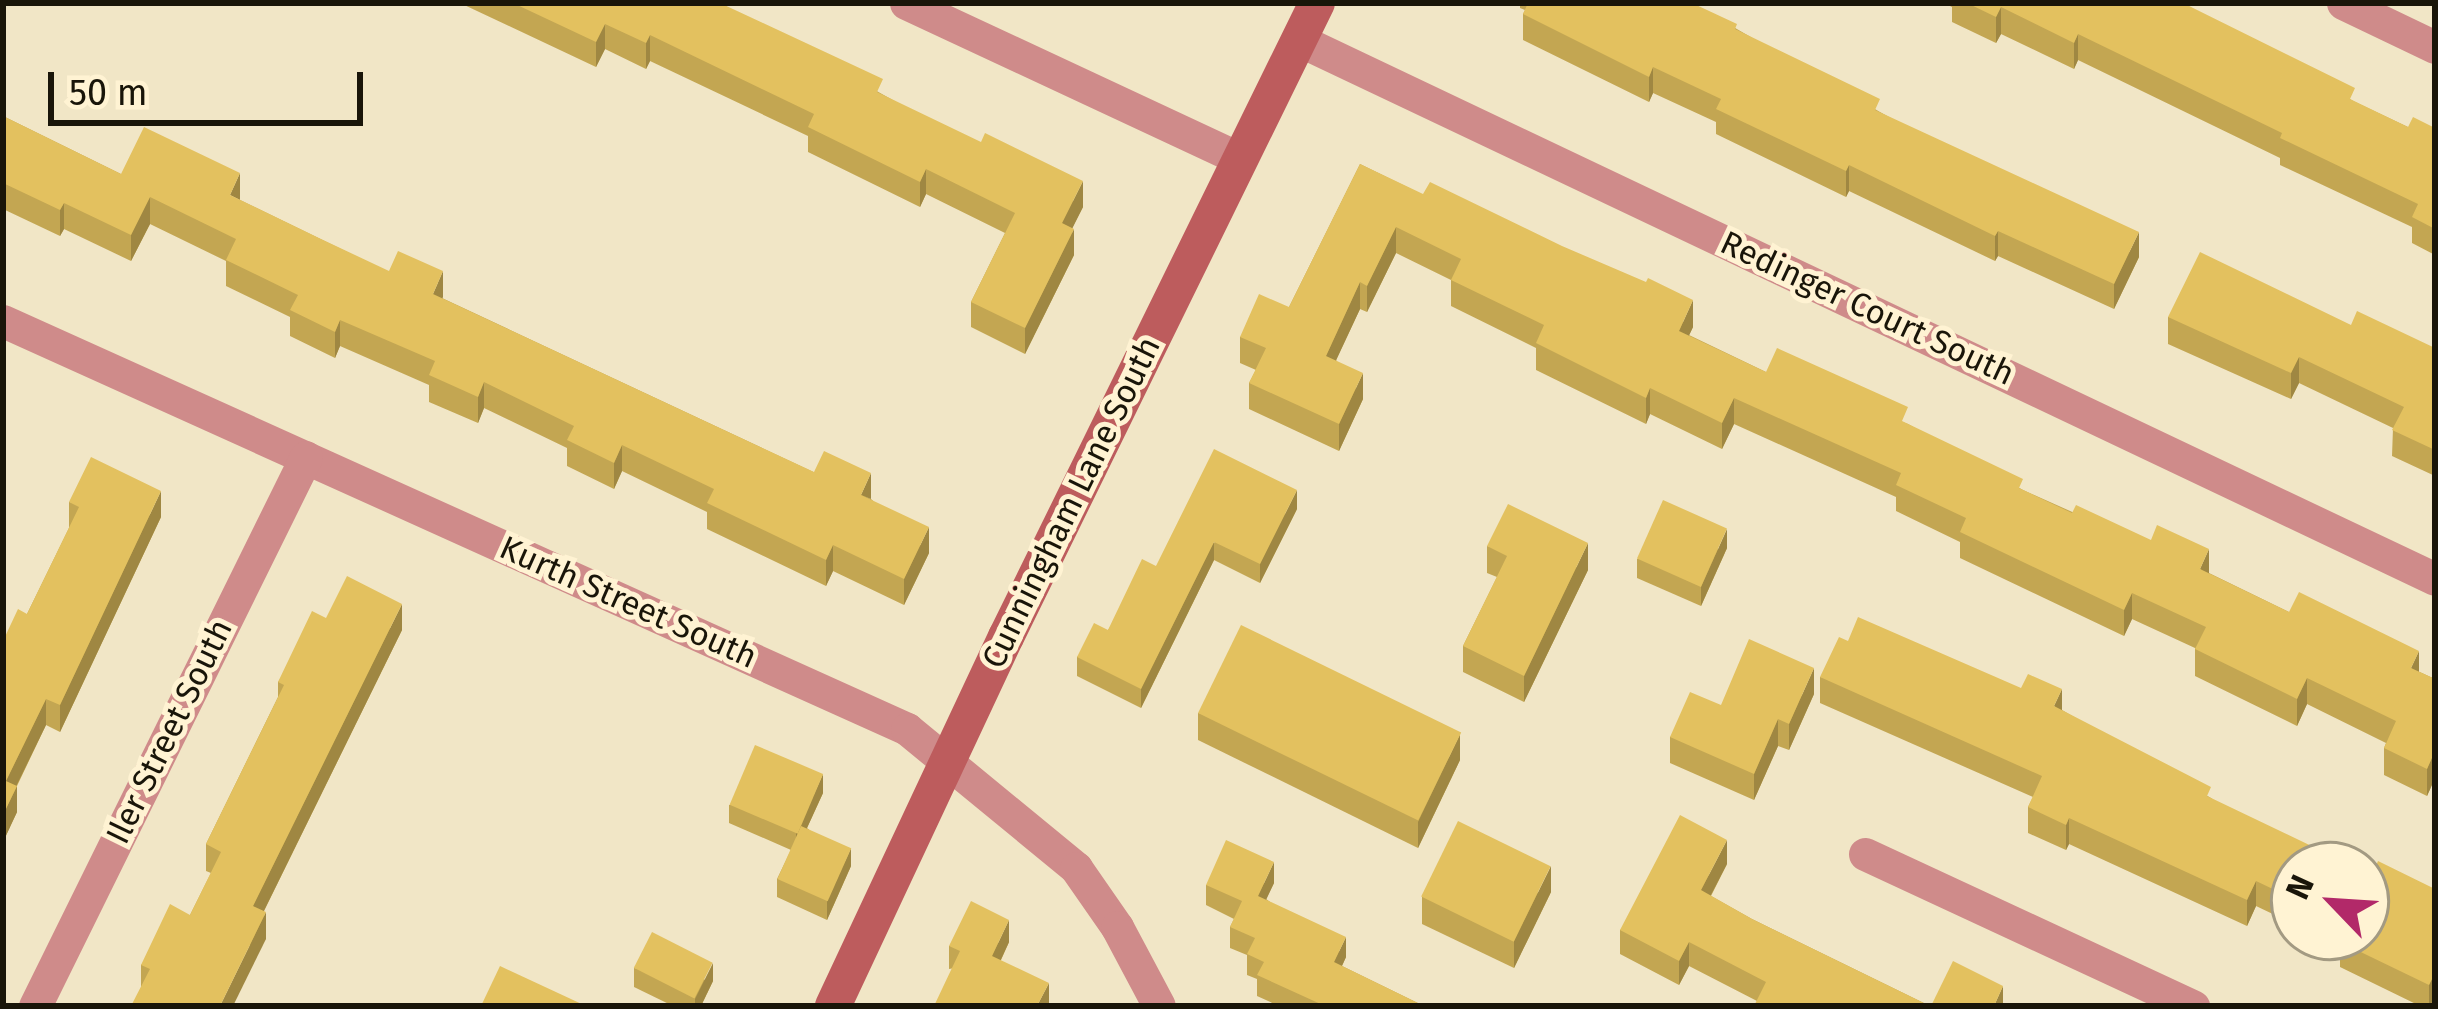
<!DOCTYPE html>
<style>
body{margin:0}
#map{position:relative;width:2438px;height:1009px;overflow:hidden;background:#f1e6c6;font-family:"Fira Sans",sans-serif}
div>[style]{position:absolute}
.street>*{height:33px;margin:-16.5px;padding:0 16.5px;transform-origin:16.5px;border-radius:16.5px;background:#cf8b8a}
.secondary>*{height:36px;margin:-18px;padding:0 18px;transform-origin:18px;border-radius:18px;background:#bd5c5d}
.wall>*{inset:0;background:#c3a652}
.shaded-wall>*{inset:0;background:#9f8742}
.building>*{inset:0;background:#e3c15f;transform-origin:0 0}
span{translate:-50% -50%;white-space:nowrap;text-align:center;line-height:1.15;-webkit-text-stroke:10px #fff3d3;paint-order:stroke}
.street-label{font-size:33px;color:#191509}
.frame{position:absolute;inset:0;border:6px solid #191509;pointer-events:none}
.north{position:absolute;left:2270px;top:841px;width:120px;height:120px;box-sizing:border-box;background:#fff3d3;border:3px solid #a39a82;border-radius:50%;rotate:295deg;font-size:33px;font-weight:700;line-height:48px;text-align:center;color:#191509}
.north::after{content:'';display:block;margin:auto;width:42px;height:54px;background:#b22969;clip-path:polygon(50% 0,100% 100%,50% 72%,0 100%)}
.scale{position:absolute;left:48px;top:72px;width:315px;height:54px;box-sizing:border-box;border:6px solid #191509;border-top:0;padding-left:15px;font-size:36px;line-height:42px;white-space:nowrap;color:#191509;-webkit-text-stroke:9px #fff3d3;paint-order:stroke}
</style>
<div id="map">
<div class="street">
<div style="left:906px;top:3px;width:369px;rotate:25deg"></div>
<div style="left:2343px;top:3px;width:102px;rotate:25.6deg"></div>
<div style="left:1299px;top:40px;width:1257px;rotate:25.38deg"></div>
<div style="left:3px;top:321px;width:992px;rotate:24.29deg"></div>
<div style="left:907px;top:729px;width:219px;rotate:39.4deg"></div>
<div style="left:1076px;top:868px;width:72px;rotate:55.2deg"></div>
<div style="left:1117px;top:927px;width:89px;rotate:62deg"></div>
<div style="left:1865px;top:854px;width:362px;rotate:24.9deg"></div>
<div style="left:35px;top:1006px;width:612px;rotate:-63.73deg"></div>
</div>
<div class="secondary">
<div style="left:833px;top:1006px;width:408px;rotate:-64.9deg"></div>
<div style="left:1006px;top:637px;width:706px;rotate:-63.87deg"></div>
</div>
<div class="wall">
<div style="clip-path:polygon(460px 3px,720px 3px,1083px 207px,1072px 228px,1074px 255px,1025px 354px,971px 327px,971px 302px,1005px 233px,926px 194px,920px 207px,808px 152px,808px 136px,650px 61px,646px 69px,605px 49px,596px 67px)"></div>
<div style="clip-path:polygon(1520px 3px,1692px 3px,1880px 112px,2139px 257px,2114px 309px,1998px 256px,1995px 261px,1849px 191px,1846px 197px,1716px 134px,1716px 122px,1653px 93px,1649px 102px,1523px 40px,1523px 14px,1525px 10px,1520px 8px)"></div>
<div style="clip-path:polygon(1944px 3px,2183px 3px,2355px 102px,2408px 127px,2435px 128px,2435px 255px,2412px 243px,2412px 227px,2280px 165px,2280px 158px,2078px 60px,2074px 69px,2001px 34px,1996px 43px,1952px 22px,1952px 7px)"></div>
<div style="clip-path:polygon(3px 116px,121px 174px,240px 200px,442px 298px,871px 499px,929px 553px,904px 605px,833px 571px,826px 586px,707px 529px,707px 512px,622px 471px,614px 489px,567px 466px,567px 448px,484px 408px,478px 423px,429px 402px,429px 385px,340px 346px,335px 358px,290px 336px,290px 317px,226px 286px,226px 261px,150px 224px,131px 261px,64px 229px,60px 236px,3px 209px)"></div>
<div style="clip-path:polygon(1360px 164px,1693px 327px,1689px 335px,1766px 372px,1908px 424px,2023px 490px,2209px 573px,2289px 612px,2435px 679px,2435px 778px,2427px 796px,2384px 775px,2384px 748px,2386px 743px,2307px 704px,2297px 726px,2195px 676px,2195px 648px,2132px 619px,2124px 636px,1960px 558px,1960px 542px,1896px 511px,1896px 497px,1734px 424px,1722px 449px,1650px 414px,1646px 424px,1536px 370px,1536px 348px,1451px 306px,1451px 280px,1396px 253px,1367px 312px,1360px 309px,1336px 360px,1363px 399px,1339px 451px,1249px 409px,1249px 383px,1256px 370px,1240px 363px,1240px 337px,1289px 307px)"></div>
<div style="clip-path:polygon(2168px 317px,2351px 325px,2435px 348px,2435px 476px,2392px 456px,2393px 428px,2299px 383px,2291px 399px,2168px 344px)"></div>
<div style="clip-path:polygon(69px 502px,161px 517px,60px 732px,46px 725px,17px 786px,17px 812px,3px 842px,3px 641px,27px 614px,69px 528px)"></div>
<div style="clip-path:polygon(1297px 509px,1260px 583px,1214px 560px,1141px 708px,1077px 676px,1077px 657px,1108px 630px,1156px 566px)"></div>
<div style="clip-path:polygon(1487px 546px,1588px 570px,1524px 702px,1463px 672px,1463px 646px,1497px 577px,1487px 573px)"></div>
<div style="clip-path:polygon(1727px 548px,1701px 606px,1637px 578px,1637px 559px)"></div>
<div style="clip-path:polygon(326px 618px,402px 630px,264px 911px,266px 939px,141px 987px,141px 965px,190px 915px,211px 873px,206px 871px,206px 844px,278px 697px,278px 682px)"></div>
<div style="clip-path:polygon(1820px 677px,2062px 710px,2211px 798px,2294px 865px,2294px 924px,2256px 906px,2247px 926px,2069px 844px,2066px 850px,2028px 833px,2028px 807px,2033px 797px,1820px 703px)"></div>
<div style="clip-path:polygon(1814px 694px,1789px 750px,1778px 746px,1754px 800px,1670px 763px,1670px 737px,1721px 705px)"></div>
<div style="clip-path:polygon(1198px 713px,1460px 760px,1418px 848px,1198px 740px)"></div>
<div style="clip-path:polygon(823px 793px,807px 828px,851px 866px,827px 920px,777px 897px,777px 879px,791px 850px,729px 823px,729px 805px)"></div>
<div style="clip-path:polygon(1727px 864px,1711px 896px,1752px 919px,1930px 1006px,1757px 1001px,1689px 966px,1679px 985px,1620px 954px,1620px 930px)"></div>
<div style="clip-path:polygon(2372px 875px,2435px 889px,2435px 1000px,2434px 1000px,2431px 1006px,2420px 1006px,2340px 967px,2340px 946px,2321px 937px,2366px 937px)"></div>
<div style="clip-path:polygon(1274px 883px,1266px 899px,1346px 957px,1342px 966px,1424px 1006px,1279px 1006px,1257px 996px,1257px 979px,1247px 975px,1247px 955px,1230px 948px,1230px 927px,1234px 919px,1206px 905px,1206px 885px)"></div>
<div style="clip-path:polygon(1551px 892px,1514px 968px,1422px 924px,1422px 897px)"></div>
<div style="clip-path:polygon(1009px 942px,1001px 960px,949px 969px,949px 946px)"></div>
<div style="clip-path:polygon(634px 968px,713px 981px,701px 1006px,673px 1006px,634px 987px)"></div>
</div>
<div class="shaded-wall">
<div style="clip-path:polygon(2001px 7px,2001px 34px,1996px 43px,1996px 17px)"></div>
<div style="clip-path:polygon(605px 24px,605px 49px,596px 67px,596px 42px)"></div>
<div style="clip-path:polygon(2078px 34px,2078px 60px,2074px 69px,2074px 43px)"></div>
<div style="clip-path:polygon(650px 35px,650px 61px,646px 69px,646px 43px)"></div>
<div style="clip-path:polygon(1653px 67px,1653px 93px,1649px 102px,1649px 77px)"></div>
<div style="clip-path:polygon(1849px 165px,1849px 191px,1846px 197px,1846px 171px)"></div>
<div style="clip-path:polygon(926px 169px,926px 194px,920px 207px,920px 182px)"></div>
<div style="clip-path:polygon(240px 173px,240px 200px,230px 195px)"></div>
<div style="clip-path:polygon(1083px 181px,1083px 207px,1062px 249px,1062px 223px)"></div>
<div style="clip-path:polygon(150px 197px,150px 224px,131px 261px,131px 235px)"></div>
<div style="clip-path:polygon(64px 203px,64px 229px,60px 236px,60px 210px)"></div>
<div style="clip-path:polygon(1396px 227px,1396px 253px,1367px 312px,1367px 286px)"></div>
<div style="clip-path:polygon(1074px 229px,1074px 255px,1025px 354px,1025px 328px)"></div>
<div style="clip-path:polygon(1998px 231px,1998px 256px,1995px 261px,1995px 236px)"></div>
<div style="clip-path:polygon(2139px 232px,2139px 257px,2114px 309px,2114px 284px)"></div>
<div style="clip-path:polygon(443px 271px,443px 297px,433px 320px,433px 294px)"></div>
<div style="clip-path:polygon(1360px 282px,1360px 309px,1326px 382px,1326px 356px)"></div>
<div style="clip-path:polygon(1693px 300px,1693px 327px,1679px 357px,1679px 331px)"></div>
<div style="clip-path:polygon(340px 320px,340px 346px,335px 358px,335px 332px)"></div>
<div style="clip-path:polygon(2299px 357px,2299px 383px,2291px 399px,2291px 373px)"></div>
<div style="clip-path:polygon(1363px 373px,1363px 399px,1339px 451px,1339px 424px)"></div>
<div style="clip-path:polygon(484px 382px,484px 408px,478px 423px,478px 397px)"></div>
<div style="clip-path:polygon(1650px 388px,1650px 414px,1646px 424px,1646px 398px)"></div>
<div style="clip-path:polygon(1734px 398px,1734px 424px,1722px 449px,1722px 423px)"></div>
<div style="clip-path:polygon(622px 445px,622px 471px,614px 489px,614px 463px)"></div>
<div style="clip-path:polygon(871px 473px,871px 499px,861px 495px)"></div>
<div style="clip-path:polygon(1297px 490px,1297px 509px,1260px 583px,1260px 564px)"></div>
<div style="clip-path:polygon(161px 491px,161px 517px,60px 732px,60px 705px)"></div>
<div style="clip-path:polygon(929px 527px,929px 553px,904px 605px,904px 579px)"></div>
<div style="clip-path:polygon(1727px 529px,1727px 548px,1701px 606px,1701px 587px)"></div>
<div style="clip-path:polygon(1214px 542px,1214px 560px,1141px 708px,1141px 689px)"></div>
<div style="clip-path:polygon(1588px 543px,1588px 570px,1524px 702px,1524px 676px)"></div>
<div style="clip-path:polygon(833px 545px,833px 571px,826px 586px,826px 560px)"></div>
<div style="clip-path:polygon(2209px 549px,2209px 576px,2200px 569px)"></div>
<div style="clip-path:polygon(2132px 593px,2132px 619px,2124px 636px,2124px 610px)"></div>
<div style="clip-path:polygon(402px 604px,402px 630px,253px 933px,253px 906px)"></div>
<div style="clip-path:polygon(2419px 651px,2419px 677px,2411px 668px)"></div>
<div style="clip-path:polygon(1814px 668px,1814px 694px,1789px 750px,1789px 724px)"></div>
<div style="clip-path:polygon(2307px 678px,2307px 704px,2297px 726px,2297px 699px)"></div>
<div style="clip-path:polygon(2062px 689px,2062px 715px,2054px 706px)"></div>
<div style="clip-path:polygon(46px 699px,46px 725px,6px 807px,6px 781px)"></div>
<div style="clip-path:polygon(1778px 719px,1778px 746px,1754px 800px,1754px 774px)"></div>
<div style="clip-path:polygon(1460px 734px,1460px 760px,1418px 848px,1418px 822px)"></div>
<div style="clip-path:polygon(2435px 751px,2435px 778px,2427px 796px,2427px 769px)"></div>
<div style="clip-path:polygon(823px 774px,823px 793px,796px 852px,796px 834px)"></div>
<div style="clip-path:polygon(17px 786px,17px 812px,3px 842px,3px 815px)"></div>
<div style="clip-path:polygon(2069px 818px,2069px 844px,2066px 850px,2066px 825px)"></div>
<div style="clip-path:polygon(1727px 840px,1727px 864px,1701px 914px,1701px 890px)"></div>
<div style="clip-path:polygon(851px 848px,851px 866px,827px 920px,827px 901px)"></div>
<div style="clip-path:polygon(1274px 862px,1274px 883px,1258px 917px,1258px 896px)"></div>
<div style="clip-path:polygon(1551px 866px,1551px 892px,1514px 968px,1514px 941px)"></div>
<div style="clip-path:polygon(2256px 881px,2256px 906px,2247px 926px,2247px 900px)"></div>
<div style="clip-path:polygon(266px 912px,266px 939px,233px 1006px,220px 1006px)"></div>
<div style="clip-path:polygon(1009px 920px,1009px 942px,992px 979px,992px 956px)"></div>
<div style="clip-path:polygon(1346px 937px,1346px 957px,1334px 983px,1334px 962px)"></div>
<div style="clip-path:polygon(1689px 942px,1689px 966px,1679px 985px,1679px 961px)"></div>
<div style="clip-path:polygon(713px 963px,713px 981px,701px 1006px,695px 1006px,695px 999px)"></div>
<div style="clip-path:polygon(2434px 975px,2434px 1000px,2429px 1006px,2429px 985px)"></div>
<div style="clip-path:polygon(1049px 983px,1049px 1006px,1037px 1006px)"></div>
<div style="clip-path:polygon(2003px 986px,2003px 1006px,1994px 1006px)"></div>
</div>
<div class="building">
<div style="clip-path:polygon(513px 3px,720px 3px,883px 79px,877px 92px,981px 142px,985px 133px,1083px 181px,1062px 223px,1074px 229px,1025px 328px,971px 302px,1015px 213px,926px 169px,920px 182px,808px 127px,814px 114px,650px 35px,646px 43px,605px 24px,596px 42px)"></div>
<div style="clip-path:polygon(1528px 3px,1692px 3px,1737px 24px,1735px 29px,1880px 99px,1875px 110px,2139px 232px,2114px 284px,1998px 231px,1995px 236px,1849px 165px,1846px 171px,1716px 109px,1721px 99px,1653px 67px,1649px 77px,1523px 14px)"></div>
<div style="clip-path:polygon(1967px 3px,2183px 3px,2355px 88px,2350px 99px,2408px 127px,2413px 117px,2435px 128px,2435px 229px,2412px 217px,2418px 204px,2280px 138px,2282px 133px,2078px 34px,2074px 43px,2001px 7px,1996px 17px)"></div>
<div style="clip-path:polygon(3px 116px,121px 174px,144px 127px,240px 173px,230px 195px,321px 239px,389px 271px,398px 251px,443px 271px,433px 294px,814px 472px,824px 451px,871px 473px,861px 495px,929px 527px,904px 579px,833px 545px,826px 560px,707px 503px,714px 489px,622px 445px,614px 463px,567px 440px,574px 426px,484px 382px,478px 397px,429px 375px,435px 361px,340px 320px,335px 332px,290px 310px,298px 295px,226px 260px,236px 239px,150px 197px,131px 235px,64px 203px,60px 210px,3px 183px)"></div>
<div style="clip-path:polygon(1360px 164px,1423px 194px,1430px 182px,1562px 246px,1646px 282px,1648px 278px,1693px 300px,1679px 331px,1766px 372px,1777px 348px,1908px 407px,1902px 421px,2023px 479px,2019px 488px,2072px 513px,2076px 505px,2151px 540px,2157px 525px,2209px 549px,2200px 569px,2289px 612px,2299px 592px,2419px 651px,2411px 668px,2435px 679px,2435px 751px,2427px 769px,2384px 748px,2396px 721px,2307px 678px,2297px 699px,2195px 649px,2206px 627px,2132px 593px,2124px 610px,1960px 532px,1966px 518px,1896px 485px,1901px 473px,1734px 398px,1722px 423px,1650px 388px,1646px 398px,1536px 343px,1544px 325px,1451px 280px,1461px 259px,1396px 227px,1367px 286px,1360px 282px,1326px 356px,1363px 373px,1339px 424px,1249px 383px,1266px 348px,1240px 337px,1259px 294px,1289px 307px)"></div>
<div style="clip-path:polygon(2200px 252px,2351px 325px,2357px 311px,2435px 348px,2435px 450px,2392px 430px,2404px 407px,2299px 357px,2291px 373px,2168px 317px)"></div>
<div style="clip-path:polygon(1214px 449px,1297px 490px,1260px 564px,1214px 542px,1141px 689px,1077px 657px,1094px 623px,1108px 630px,1142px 559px,1156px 566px)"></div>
<div style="clip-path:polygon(91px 457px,161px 491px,60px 705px,46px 699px,6px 781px,17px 786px,3px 815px,3px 641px,18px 609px,27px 614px,79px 507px,69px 502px)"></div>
<div style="left:1663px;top:500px;width:70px;height:64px;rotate:24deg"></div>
<div style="clip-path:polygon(1508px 504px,1588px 543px,1524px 676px,1463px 646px,1507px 556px,1487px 546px)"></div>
<div style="clip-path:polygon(347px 576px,402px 604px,253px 906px,266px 912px,220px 1006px,131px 1006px,150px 969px,141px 965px,170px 904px,190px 915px,221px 852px,206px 844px,284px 685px,278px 682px,312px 611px,326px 618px)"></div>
<div style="clip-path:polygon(1858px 617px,2021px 688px,2028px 674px,2062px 689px,2054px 706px,2211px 787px,2207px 796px,2351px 865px,2294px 865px,2294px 899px,2256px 881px,2247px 900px,2069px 818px,2066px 825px,2028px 807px,2042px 776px,1820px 677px,1839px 637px,1848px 641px)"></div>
<div style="left:1241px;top:625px;width:245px;height:98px;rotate:26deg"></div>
<div style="clip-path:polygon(1749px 639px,1814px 668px,1789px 724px,1778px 719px,1754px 774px,1670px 737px,1690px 692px,1721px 705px)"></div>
<div style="left:755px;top:745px;width:74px;height:65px;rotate:23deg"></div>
<div style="clip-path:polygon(1680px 815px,1727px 840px,1701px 890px,1752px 919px,1930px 1006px,1754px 1006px,1766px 982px,1689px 942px,1679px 961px,1620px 930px)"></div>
<div style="left:1458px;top:821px;width:103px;height:84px;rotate:26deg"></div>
<div style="left:801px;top:826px;width:55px;height:58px;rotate:24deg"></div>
<div style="clip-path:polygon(1226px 840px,1274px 862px,1258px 896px,1346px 937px,1334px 962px,1424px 1006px,1325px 1006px,1257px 975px,1264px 962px,1247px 954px,1255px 938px,1230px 927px,1242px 901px,1206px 885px)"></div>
<div style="clip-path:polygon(2378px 861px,2435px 889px,2435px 975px,2434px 975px,2429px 985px,2340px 942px,2342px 937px,2366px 937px,2366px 872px,2372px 875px)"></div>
<div style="clip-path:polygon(971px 901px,1009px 920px,992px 956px,1049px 983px,1037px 1006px,934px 1006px,960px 951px,949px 946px)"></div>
<div style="left:652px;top:932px;width:68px;height:40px;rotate:27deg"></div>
<div style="clip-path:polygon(1953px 961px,2003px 986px,1994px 1006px,1931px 1006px)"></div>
<div style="clip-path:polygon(500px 966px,586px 1006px,481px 1006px)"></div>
</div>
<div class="street-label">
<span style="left:1867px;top:309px;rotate:25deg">Redinger Court South</span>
<span style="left:1072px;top:503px;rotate:-64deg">Cunningham Lane South</span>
<span style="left:628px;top:603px;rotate:24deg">Kurth Street South</span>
<span style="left:170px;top:732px;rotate:-64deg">Iler Street South</span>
</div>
<div class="frame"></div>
<div class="north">N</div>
<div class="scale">50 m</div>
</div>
